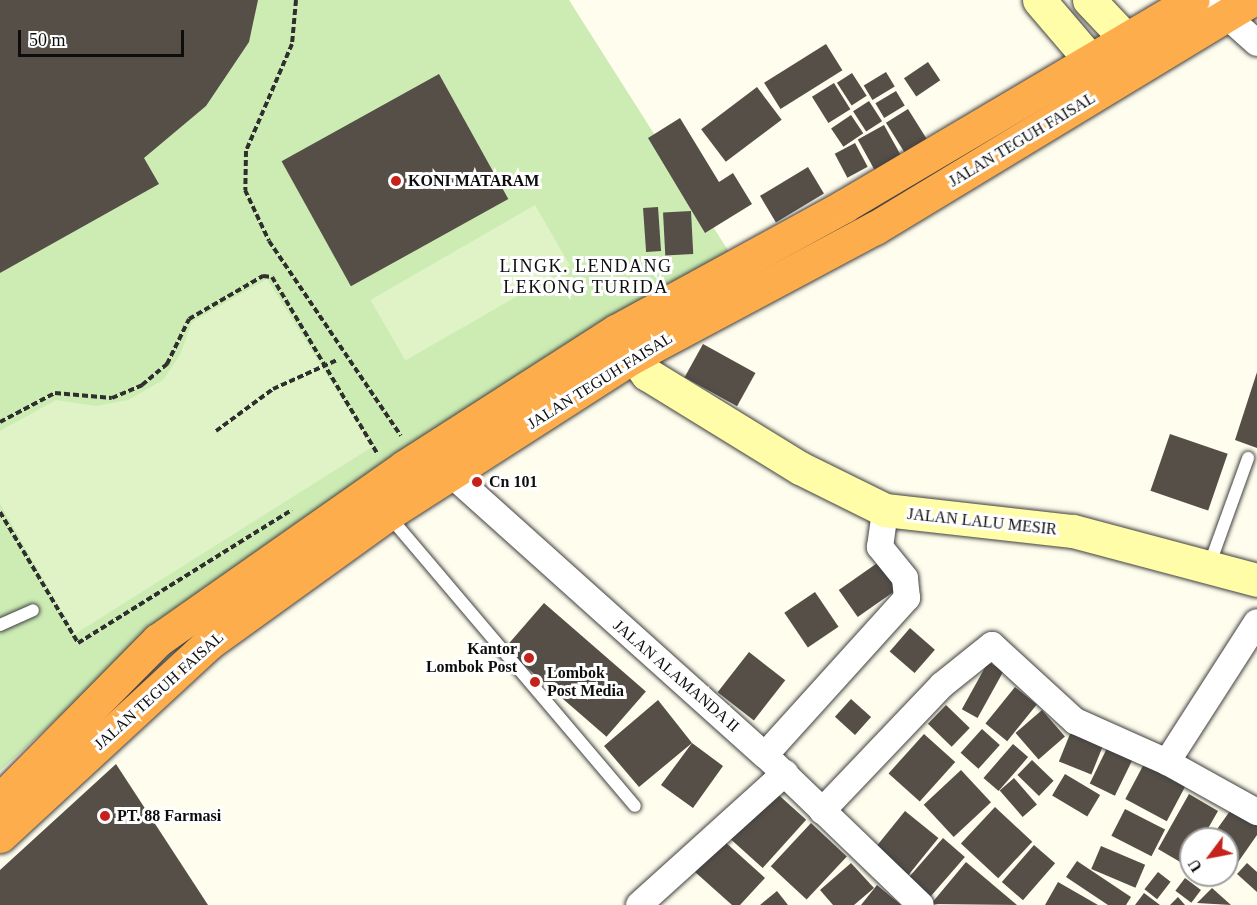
<!DOCTYPE html>
<style>
body{margin:0}
#map{position:relative;width:1257px;height:905px;overflow:hidden;background:#fffded;font-family:"Times New Roman",serif}
div>[style]{position:absolute}
.green>*{inset:0;background:#ccecb4}
.pitch>*{inset:0;background:#dff3c6;transform-origin:0 0}
.building>*{inset:0;background:#564f48;transform-origin:0 0}
.path>*{height:4px;margin-top:-2px;transform-origin:0;background:repeating-linear-gradient(90deg,#2f2f2f 0 6px,transparent 0 9px)}
.roads{filter:drop-shadow(0 0 2px #404040) drop-shadow(0 0 2px #404040)}
.lane>*{height:12px;margin:-6px;padding:0 6px;transform-origin:6px;border-radius:6px;background:#fff}
.street>*{height:26px;margin:-13px;padding:0 13px;transform-origin:13px;border-radius:13px;background:#fff}
.secondary>*{height:33px;margin:-16.5px;padding:0 16.5px;transform-origin:16.5px;border-radius:16.5px;background:#fffda8}
.highway>*{height:33px;margin:-16.5px;padding:0 16.5px;transform-origin:16.5px;border-radius:16.5px;background:#fead4c}
.dots>*{width:16px;height:16px;translate:-50% -50%;box-sizing:border-box;border:3px solid #fff;border-radius:50%}
span{translate:-50% -50%;white-space:nowrap;text-align:center;line-height:1.15;-webkit-text-stroke:6px #fff;paint-order:stroke}
.street-label{font-size:16px;color:#0d0d0d}
.poi-label{font-size:16px;color:#0d0d0d;font-weight:700}
.left{translate:0 -50%;text-align:left}
.right{translate:-100% -50%;text-align:right}
.neighbourhood-label{font-size:18px;color:#0d0d0d;letter-spacing:1.5px}
.north{position:absolute;left:1179px;top:827px;width:60px;height:60px;box-sizing:border-box;background:#fff;border:2px solid #9e9e9e;border-radius:50%;rotate:238deg;font-size:16px;font-weight:700;line-height:24px;text-align:center;color:#0d0d0d}
.north::after{content:'';display:block;margin:auto;width:21px;height:27px;background:#c6221c;clip-path:polygon(50% 0,100% 100%,50% 72%,0 100%)}
.scale{position:absolute;left:18px;top:30px;width:166px;height:27px;box-sizing:border-box;border:3px solid #0d0d0d;border-top:0;padding-left:8px;font-size:18px;line-height:21px;white-space:nowrap;color:#0d0d0d;-webkit-text-stroke:4px #fff;paint-order:stroke}
</style>
<div id="map">
<div class="green">
<div style="clip-path:polygon(0 0,569px 0,731px 255px,172px 613px,0 771px)"></div>
</div>
<div class="pitch">
<div style="left:535px;top:205px;width:70px;height:190px;rotate:60deg"></div>
<div style="clip-path:polygon(267px 279px,372px 447px,75px 634px,0 504px,0 431px,56px 400px,96px 406px,128px 400px,163px 380px,180px 355px,192px 322px)"></div>
</div>
<div class="building">
<div style="clip-path:polygon(0 0,258px 0,249px 42px,206px 106px,144px 158px,159px 184px,0 273px)"></div>
<div style="left:826px;top:44px;width:31px;height:73px;rotate:58deg"></div>
<div style="left:928px;top:62px;width:22px;height:29px;rotate:56deg"></div>
<div style="left:886px;top:72px;width:17px;height:26px;rotate:59deg"></div>
<div style="left:852px;top:73px;width:27px;height:18px;rotate:57deg"></div>
<div style="left:439px;top:74px;width:143px;height:180px;rotate:61deg"></div>
<div style="left:834px;top:83px;width:31px;height:26px;rotate:58deg"></div>
<div style="left:757px;top:87px;width:41px;height:70px;rotate:53deg"></div>
<div style="left:896px;top:91px;width:17px;height:24px;rotate:59deg"></div>
<div style="left:869px;top:101px;width:24px;height:19px;rotate:57deg"></div>
<div style="left:908px;top:109px;width:36px;height:26px;rotate:58deg"></div>
<div style="left:851px;top:115px;width:22px;height:24px;rotate:56deg"></div>
<div style="clip-path:polygon(680px 118px,719px 182px,733px 173px,752px 204px,705px 233px,648px 138px)"></div>
<div style="left:884px;top:125px;width:37px;height:30px;rotate:61deg"></div>
<div style="left:855px;top:143px;width:27px;height:23px;rotate:62deg"></div>
<div style="left:808px;top:167px;width:31px;height:56px;rotate:59deg"></div>
<div style="left:658px;top:207px;width:44px;height:15px;rotate:86deg"></div>
<div style="left:691px;top:211px;width:43px;height:28px;rotate:87deg"></div>
<div style="left:703px;top:344px;width:60px;height:38px;rotate:29deg"></div>
<div style="clip-path:polygon(1257px 372px,1257px 448px,1235px 440px)"></div>
<div style="left:1170px;top:434px;width:61px;height:60px;rotate:19deg"></div>
<div style="left:883px;top:559px;width:33px;height:54px;rotate:55deg"></div>
<div style="left:815px;top:592px;width:42px;height:37px;rotate:56deg"></div>
<div style="left:544px;top:603px;width:135px;height:60px;rotate:41deg"></div>
<div style="left:910px;top:628px;width:33px;height:31px;rotate:41deg"></div>
<div style="left:749px;top:652px;width:46px;height:51px;rotate:38deg"></div>
<div style="left:988px;top:662px;width:18px;height:54px;rotate:29deg"></div>
<div style="left:1015px;top:687px;width:28px;height:47px;rotate:39deg"></div>
<div style="left:851px;top:699px;width:27px;height:24px;rotate:42deg"></div>
<div style="clip-path:polygon(658px 700px,692px 743px,723px 766px,693px 808px,661px 785px,692px 743px,639px 787px,604px 746px)"></div>
<div style="left:946px;top:705px;width:33px;height:26px;rotate:44deg"></div>
<div style="left:1042px;top:710px;width:35px;height:35px;rotate:49deg"></div>
<div style="left:982px;top:729px;width:24px;height:32px;rotate:42deg"></div>
<div style="left:1072px;top:729px;width:35px;height:35px;rotate:22deg"></div>
<div style="left:924px;top:734px;width:42px;height:53px;rotate:42deg"></div>
<div style="left:1013px;top:744px;width:20px;height:45px;rotate:41deg"></div>
<div style="left:1109px;top:744px;width:28px;height:44px;rotate:26deg"></div>
<div style="left:1032px;top:760px;width:30px;height:21px;rotate:44deg"></div>
<div style="left:1145px;top:762px;width:47px;height:42px;rotate:28deg"></div>
<div style="clip-path:polygon(116px 764px,208px 905px,0 905px,0 870px)"></div>
<div style="left:961px;top:770px;width:44px;height:51px;rotate:47deg"></div>
<div style="left:1065px;top:774px;width:41px;height:25px;rotate:31deg"></div>
<div style="left:1014px;top:778px;width:35px;height:19px;rotate:49deg"></div>
<div style="left:772px;top:789px;width:46px;height:65px;rotate:42deg"></div>
<div style="clip-path:polygon(1189px 794px,1218px 811px,1202px 839px,1191px 839px,1187px 866px,1158px 849px)"></div>
<div style="clip-path:polygon(1235px 804px,1257px 819px,1257px 835px,1234px 868px,1227px 863px,1227px 839px,1210px 839px)"></div>
<div style="left:995px;top:807px;width:51px;height:50px;rotate:43deg"></div>
<div style="left:1125px;top:809px;width:45px;height:30px;rotate:27deg"></div>
<div style="left:905px;top:811px;width:43px;height:56px;rotate:39deg"></div>
<div style="left:811px;top:823px;width:49px;height:59px;rotate:43deg"></div>
<div style="left:943px;top:838px;width:29px;height:58px;rotate:41deg"></div>
<div style="clip-path:polygon(724px 841px,765px 878px,740px 905px,732px 905px,695px 872px)"></div>
<div style="left:1034px;top:845px;width:28px;height:49px;rotate:41deg"></div>
<div style="left:1101px;top:846px;width:48px;height:25px;rotate:23deg"></div>
<div style="clip-path:polygon(1077px 861px,1131px 897px,1126px 905px,1108px 905px,1066px 877px)"></div>
<div style="clip-path:polygon(966px 862px,1017px 905px,931px 904px)"></div>
<div style="clip-path:polygon(851px 863px,874px 888px,854px 905px,833px 905px,820px 890px)"></div>
<div style="clip-path:polygon(1247px 863px,1257px 872px,1257px 892px,1237px 874px)"></div>
<div style="left:1158px;top:872px;width:16px;height:22px;rotate:38deg"></div>
<div style="clip-path:polygon(1198px 875px,1217px 875px,1210px 885px)"></div>
<div style="left:1185px;top:878px;width:20px;height:16px;rotate:37deg"></div>
<div style="clip-path:polygon(1058px 882px,1098px 905px,1045px 905px)"></div>
<div style="clip-path:polygon(877px 885px,901px 905px,861px 905px)"></div>
<div style="clip-path:polygon(1212px 888px,1231px 905px,1197px 903px)"></div>
<div style="clip-path:polygon(777px 891px,788px 905px,760px 905px)"></div>
<div style="clip-path:polygon(1144px 893px,1160px 905px,1135px 905px)"></div>
<div style="clip-path:polygon(1178px 897px,1185px 905px,1170px 905px)"></div>
</div>
<div class="path">
<div style="left:296px;top:0;width:44px;rotate:95.2deg"></div>
<div style="left:292px;top:44px;width:116px;rotate:113.3deg"></div>
<div style="left:246px;top:151px;width:39px;rotate:91deg"></div>
<div style="left:245px;top:190px;width:56px;rotate:64.8deg"></div>
<div style="left:269px;top:241px;width:235px;rotate:55.9deg"></div>
<div style="left:0;top:422px;width:62px;rotate:-27.8deg"></div>
<div style="left:55px;top:393px;width:57px;rotate:5deg"></div>
<div style="left:112px;top:398px;width:33px;rotate:-23deg"></div>
<div style="left:142px;top:385px;width:33px;rotate:-40deg"></div>
<div style="left:167px;top:364px;width:50px;rotate:-63.9deg"></div>
<div style="left:189px;top:319px;width:86px;rotate:-30.2deg"></div>
<div style="left:263px;top:276px;width:9px;rotate:6deg"></div>
<div style="left:272px;top:277px;width:205px;rotate:59.2deg"></div>
<div style="left:216px;top:431px;width:71px;rotate:-36.4deg"></div>
<div style="left:273px;top:389px;width:70px;rotate:-24.4deg"></div>
<div style="left:0;top:512px;width:152px;rotate:59.2deg"></div>
<div style="left:78px;top:643px;width:252px;rotate:-31.9deg"></div>
</div>
<div class="roads">
<div class="lane">
<div style="left:389px;top:516px;width:380px;rotate:49.7deg"></div>
<div style="left:1209px;top:566px;width:115px;rotate:-70.1deg"></div>
<div style="left:0;top:625px;width:36px;rotate:-24deg"></div>
</div>
<div class="street">
<div style="left:1209px;top:0;width:64px;rotate:41.9deg"></div>
<div style="left:439px;top:463px;width:438px;rotate:41.9deg"></div>
<div style="left:765px;top:755px;width:216px;rotate:43.9deg"></div>
<div style="left:765px;top:755px;width:212px;rotate:-47.9deg"></div>
<div style="left:907px;top:598px;width:20px;rotate:-96deg"></div>
<div style="left:905px;top:578px;width:40px;rotate:-129deg"></div>
<div style="left:880px;top:547px;width:37px;rotate:-82deg"></div>
<div style="left:1167px;top:762px;width:166px;rotate:-57.3deg"></div>
<div style="left:822px;top:811px;width:174px;rotate:-46.4deg"></div>
<div style="left:942px;top:685px;width:64px;rotate:-38.7deg"></div>
<div style="left:992px;top:645px;width:113px;rotate:42.5deg"></div>
<div style="left:1075px;top:721px;width:101px;rotate:24deg"></div>
<div style="left:1167px;top:762px;width:103px;rotate:29.1deg"></div>
<div style="left:639px;top:905px;width:197px;rotate:-42.1deg"></div>
</div>
<div class="secondary">
<div style="left:1039px;top:0;width:108px;rotate:49.5deg"></div>
<div style="left:1089px;top:0;width:81px;rotate:46.5deg"></div>
<div style="left:617px;top:333px;width:51px;rotate:53.8deg"></div>
<div style="left:647px;top:374px;width:180px;rotate:31.6deg"></div>
<div style="left:800px;top:468px;width:95px;rotate:26.3deg"></div>
<div style="left:885px;top:510px;width:189px;rotate:6.4deg"></div>
<div style="left:1073px;top:531px;width:190px;rotate:14.9deg"></div>
</div>
<div class="highway">
<div style="left:0;top:800px;width:225px;rotate:-45.4deg"></div>
<div style="left:158px;top:640px;width:301px;rotate:-35.1deg"></div>
<div style="left:404px;top:467px;width:252px;rotate:-32.7deg"></div>
<div style="left:616px;top:331px;width:260px;rotate:-28.7deg"></div>
<div style="left:844px;top:206px;width:405px;rotate:-30.6deg"></div>
<div style="left:0;top:836px;width:284px;rotate:-42.7deg"></div>
<div style="left:209px;top:643px;width:221px;rotate:-35.8deg"></div>
<div style="left:388px;top:514px;width:291px;rotate:-32.7deg"></div>
<div style="left:633px;top:357px;width:274px;rotate:-28.1deg"></div>
<div style="left:875px;top:228px;width:441px;rotate:-31.2deg"></div>
</div>
</div>
<div class="dots">
<div style="left:396px;top:181px;background:#c6221c"></div>
<div style="left:477px;top:482px;background:#c6221c"></div>
<div style="left:529px;top:658px;background:#c6221c"></div>
<div style="left:535px;top:682px;background:#c6221c"></div>
<div style="left:105px;top:816px;background:#c6221c"></div>
</div>
<div class="street-label">
<span style="left:1022px;top:140px;rotate:-31deg">JALAN TEGUH FAISAL</span>
<span style="left:600px;top:381px;rotate:-32deg">JALAN TEGUH FAISAL</span>
<span style="left:982px;top:522px;rotate:6deg">JALAN LALU MESIR</span>
<span style="left:676px;top:676px;rotate:41deg">JALAN ALAMANDA II</span>
<span style="left:159px;top:691px;rotate:-42deg">JALAN TEGUH FAISAL</span>
</div>
<div class="poi-label">
<span class="left" style="left:408px;top:181px">KONI MATARAM</span>
<span class="left" style="left:489px;top:482px">Cn 101</span>
<span class="right" style="left:517px;top:658px">Kantor<br>Lombok Post</span>
<span class="left" style="left:547px;top:682px">Lombok<br>Post Media</span>
<span class="left" style="left:117px;top:816px">PT. 88 Farmasi</span>
</div>
<div class="neighbourhood-label">
<span style="left:586px;top:277px">LINGK. LENDANG<br>LEKONG TURIDA</span>
</div>
<div class="north">U</div>
<div class="scale">50 m</div>
</div>
